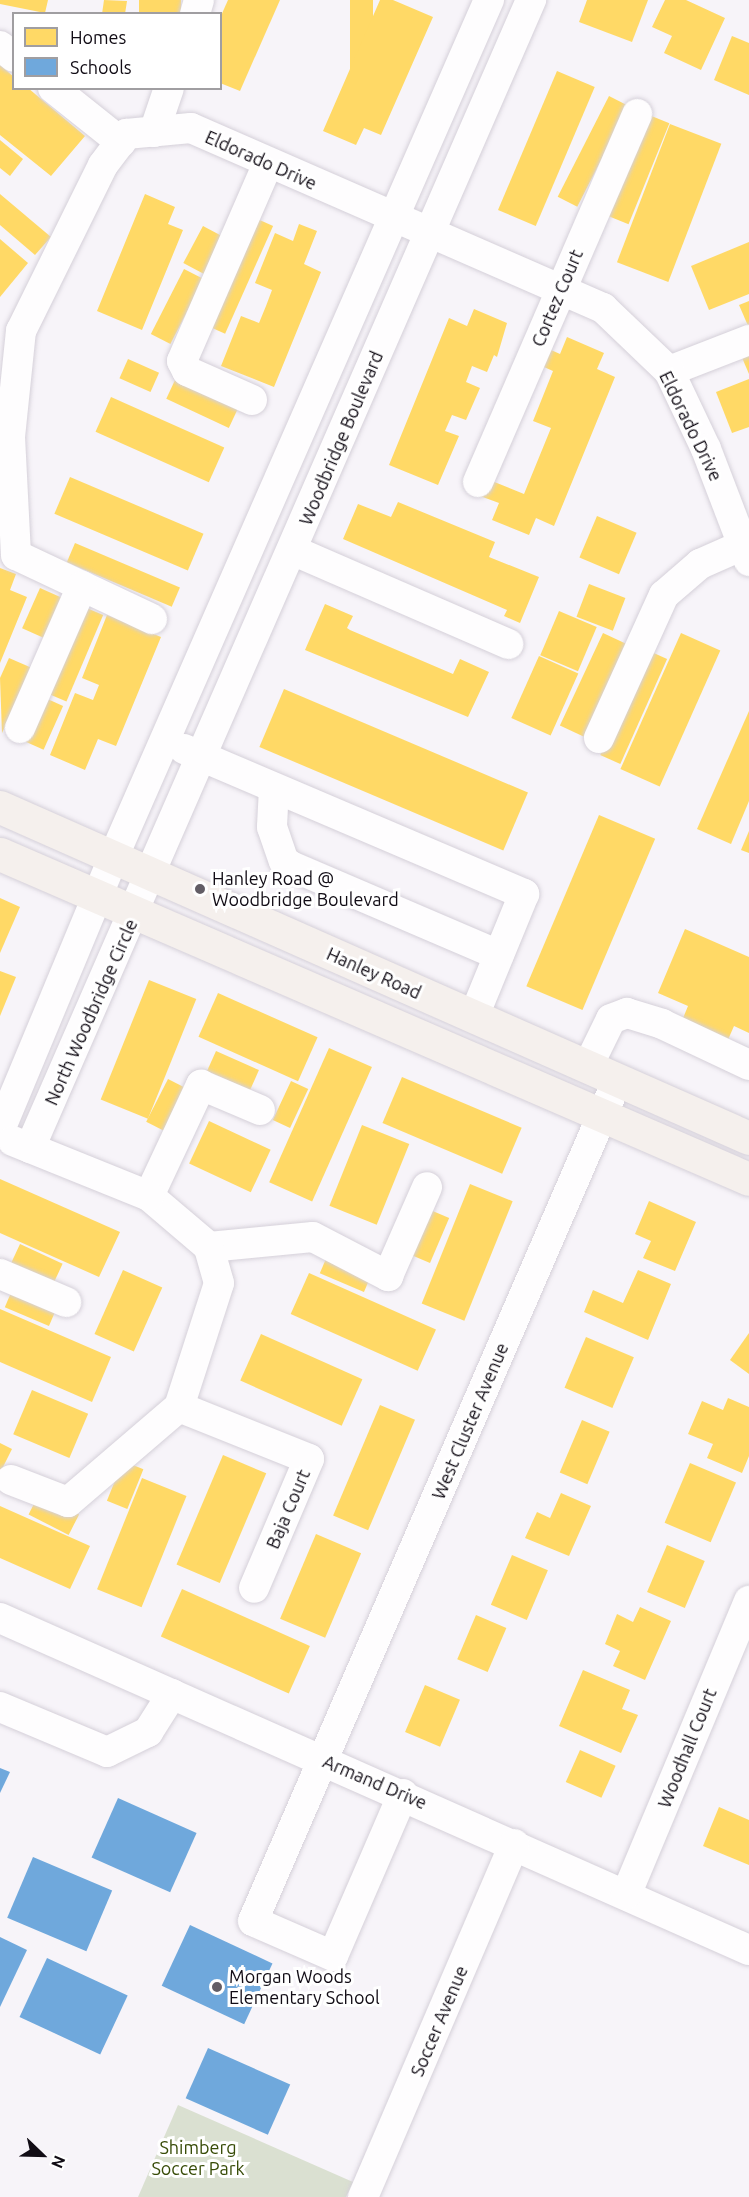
<!DOCTYPE html>
<style>
body{margin:0}
#map{position:relative;width:749px;height:2197px;overflow:hidden;background:#f7f4f9;font-family:Ubuntu,sans-serif}
div>[style]{position:absolute}
.green>*{inset:0;background:#dae0d1}
.homes>*{inset:0;background:#ffd966;transform-origin:0 0}
.schools>*{inset:0;background:#6fa8dc;transform-origin:0 0}
.roads{filter:drop-shadow(0 0 2px #d5d0d9) drop-shadow(0 0 2px #d5d0d9)}
.minor>*{height:30px;margin:-15px;padding:0 15px;transform-origin:15px;border-radius:15px;background:#fefdfe}
.major>*{height:33px;margin:-16.5px;padding:0 16.5px;transform-origin:16.5px;border-radius:16.5px;background:#f5f0ed}
.dots>*{width:16px;height:16px;translate:-50% -50%;box-sizing:border-box;border:3px solid #fff;border-radius:50%}
span{translate:-50% -50%;white-space:nowrap;text-align:center;line-height:1.15;-webkit-text-stroke:6px #fff;paint-order:stroke}
.street-label{font-size:18px;color:#110c15}
.poi-label{font-size:18px;color:#110c15}
.left{translate:0 -50%;text-align:left}
.park-label{font-size:18px;color:#384c08}
.legend{position:absolute;left:12px;top:12px;width:210px;height:78px;box-sizing:border-box;background:#fff;border:2px solid #a09ea1;margin:0;padding:8px 10px;list-style:none;font-size:18px;color:#110c15}
.legend li{display:flex;align-items:center;gap:12px;height:30px}
.legend b{width:30px;border:2px solid #a09ea1}
.north{position:absolute;left:12px;top:2125px;width:60px;height:60px;-webkit-text-stroke:4px #fff;paint-order:stroke;rotate:113deg;font-size:16px;font-weight:700;line-height:24px;text-align:center;color:#110c15}
.north::after{content:'';display:block;margin:auto;width:21px;height:27px;background:#110c15;clip-path:polygon(50% 0,100% 100%,50% 72%,0 100%)}
</style>
<div id="map">
<div class="green">
<div style="clip-path:polygon(178px 2105px,353px 2182px,346px 2197px,138px 2197px)"></div>
</div>
<div class="homes">
<div style="clip-path:polygon(0 0,48px 0,45px 13px,0 4px)"></div>
<div style="clip-path:polygon(104px 0,127px 1px,125px 14px,102px 14px)"></div>
<div style="left:139px;top:0;width:42px;height:14px"></div>
<div style="clip-path:polygon(228px 0,280px 0,240px 91px,220px 83px,220px 18px)"></div>
<div style="left:350px;top:0;width:23px;height:100px"></div>
<div style="clip-path:polygon(380px 0,393px 0,433px 17px,381px 135px,364px 128px,356px 145px,323px 131px)"></div>
<div style="clip-path:polygon(587px 0,648px 0,632px 42px,579px 22px)"></div>
<div style="clip-path:polygon(665px 0,686px 0,725px 18px,701px 70px,664px 53px,672px 36px,652px 27px)"></div>
<div style="clip-path:polygon(732px 36px,749px 43px,749px 95px,714px 80px)"></div>
<div style="clip-path:polygon(0 65px,14px 77px,14px 88px,28px 88px,85px 136px,51px 176px,0 135px)"></div>
<div style="left:557px;top:71px;width:41px;height:151px;rotate:23deg"></div>
<div style="left:609px;top:96px;width:22px;height:113px;rotate:27deg"></div>
<div style="left:649px;top:115px;width:22px;height:109px;rotate:22deg"></div>
<div style="left:670px;top:124px;width:55px;height:148px;rotate:21deg"></div>
<div style="clip-path:polygon(0 140px,23px 159px,10px 176px,0 168px)"></div>
<div style="clip-path:polygon(0 194px,51px 237px,35px 255px,0 225px)"></div>
<div style="clip-path:polygon(145px 194px,175px 207px,168px 224px,183px 230px,142px 330px,97px 311px)"></div>
<div style="left:253px;top:217px;width:22px;height:118px;rotate:24deg"></div>
<div style="clip-path:polygon(299px 224px,317px 231px,304px 264px,321px 272px,274px 387px,221px 366px,241px 316px,259px 323px,266px 306px,272px 290px,255px 283px,275px 233px,293px 241px)"></div>
<div style="left:203px;top:226px;width:24px;height:42px;rotate:28deg"></div>
<div style="clip-path:polygon(0 239px,28px 263px,0 297px)"></div>
<div style="clip-path:polygon(749px 242px,749px 294px,709px 310px,691px 266px)"></div>
<div style="left:184px;top:269px;width:22px;height:73px;rotate:27deg"></div>
<div style="clip-path:polygon(749px 301px,749px 328px,739px 305px)"></div>
<div style="clip-path:polygon(474px 309px,507px 323px,497px 357px,494px 355px,487px 372px,472px 366px,466px 382px,480px 388px,466px 420px,452px 415px,445px 431px,459px 436px,438px 485px,389px 465px,449px 318px,467px 326px)"></div>
<div style="clip-path:polygon(567px 337px,604px 353px,597px 369px,615px 377px,554px 526px,536px 518px,529px 535px,492px 520px,499px 503px,480px 496px,487px 479px,524px 494px,551px 428px,533px 421px,553px 371px,535px 363px,542px 346px,560px 354px)"></div>
<div style="clip-path:polygon(749px 349px,749px 374px,740px 353px)"></div>
<div style="left:128px;top:359px;width:34px;height:21px;rotate:24deg"></div>
<div style="left:176px;top:378px;width:69px;height:23px;rotate:25deg"></div>
<div style="clip-path:polygon(749px 379px,749px 427px,732px 433px,716px 392px)"></div>
<div style="left:111px;top:397px;width:124px;height:38px;rotate:24deg"></div>
<div style="left:70px;top:477px;width:145px;height:40px;rotate:23deg"></div>
<div style="clip-path:polygon(398px 502px,495px 542px,489px 557px,539px 577px,520px 623px,504px 616px,507px 610px,343px 539px,358px 504px,391px 517px)"></div>
<div style="left:597px;top:516px;width:43px;height:45px;rotate:23deg"></div>
<div style="left:75px;top:543px;width:114px;height:21px;rotate:23deg"></div>
<div style="clip-path:polygon(0 568px,16px 574px,10px 590px,27px 597px,0 663px)"></div>
<div style="left:589px;top:584px;width:39px;height:35px;rotate:21deg"></div>
<div style="left:40px;top:588px;width:24px;height:44px;rotate:24deg"></div>
<div style="clip-path:polygon(325px 604px,353px 616px,347px 628px,350px 630px,453px 674px,460px 659px,489px 672px,468px 717px,305px 650px)"></div>
<div style="left:82px;top:606px;width:23px;height:94px;rotate:23deg"></div>
<div style="left:559px;top:611px;width:41px;height:48px;rotate:23deg"></div>
<div style="clip-path:polygon(107px 615px,161px 637px,116px 746px,98px 739px,85px 770px,50px 755px,75px 693px,93px 700px,99px 685px,82px 678px)"></div>
<div style="left:603px;top:633px;width:26px;height:102px;rotate:25deg"></div>
<div style="left:681px;top:633px;width:43px;height:149px;rotate:24deg"></div>
<div style="left:647px;top:650px;width:22px;height:115px;rotate:24deg"></div>
<div style="left:539px;top:656px;width:43px;height:68px;rotate:24deg"></div>
<div style="clip-path:polygon(9px 658px,32px 668px,2px 733px,0 678px)"></div>
<div style="left:284px;top:689px;width:265px;height:63px;rotate:23deg"></div>
<div style="left:43px;top:697px;width:22px;height:48px;rotate:24deg"></div>
<div style="clip-path:polygon(749px 711px,749px 801px,731px 844px,697px 829px)"></div>
<div style="left:599px;top:815px;width:61px;height:186px;rotate:23deg"></div>
<div style="clip-path:polygon(749px 831px,749px 853px,741px 850px)"></div>
<div style="clip-path:polygon(0 898px,20px 907px,0 953px)"></div>
<div style="clip-path:polygon(685px 929px,749px 957px,749px 1033px,734px 1026px,727px 1042px,681px 1023px,688px 1006px,658px 993px)"></div>
<div style="clip-path:polygon(0 971px,16px 977px,0 1016px)"></div>
<div style="left:149px;top:980px;width:51px;height:129px;rotate:22deg"></div>
<div style="left:218px;top:993px;width:109px;height:48px;rotate:24deg"></div>
<div style="left:329px;top:1048px;width:47px;height:147px;rotate:24deg"></div>
<div style="left:216px;top:1051px;width:47px;height:22px;rotate:24deg"></div>
<div style="left:402px;top:1077px;width:130px;height:50px;rotate:23deg"></div>
<div style="left:168px;top:1079px;width:22px;height:48px;rotate:27deg"></div>
<div style="left:291px;top:1081px;width:19px;height:43px;rotate:25deg"></div>
<div style="left:209px;top:1121px;width:68px;height:47px;rotate:25deg"></div>
<div style="left:362px;top:1125px;width:51px;height:87px;rotate:22deg"></div>
<div style="clip-path:polygon(0 1179px,120px 1232px,99px 1277px,0 1233px)"></div>
<div style="left:470px;top:1184px;width:46px;height:129px;rotate:22deg"></div>
<div style="clip-path:polygon(649px 1201px,696px 1222px,675px 1271px,643px 1258px,651px 1241px,635px 1234px)"></div>
<div style="left:428px;top:1209px;width:23px;height:49px;rotate:23deg"></div>
<div style="left:20px;top:1244px;width:47px;height:22px;rotate:25deg"></div>
<div style="left:328px;top:1254px;width:48px;height:21px;rotate:23deg"></div>
<div style="left:123px;top:1270px;width:43px;height:70px;rotate:24deg"></div>
<div style="clip-path:polygon(638px 1270px,671px 1284px,648px 1340px,584px 1312px,593px 1290px,623px 1303px)"></div>
<div style="left:309px;top:1273px;width:139px;height:45px;rotate:24deg"></div>
<div style="left:13px;top:1288px;width:48px;height:21px;rotate:23deg"></div>
<div style="clip-path:polygon(0 1309px,111px 1357px,92px 1402px,0 1362px)"></div>
<div style="clip-path:polygon(749px 1333px,749px 1374px,730px 1360px)"></div>
<div style="left:261px;top:1334px;width:111px;height:51px;rotate:24deg"></div>
<div style="left:586px;top:1337px;width:52px;height:55px;rotate:23deg"></div>
<div style="left:32px;top:1390px;width:61px;height:48px;rotate:23deg"></div>
<div style="clip-path:polygon(728px 1398px,749px 1407px,749px 1456px,742px 1473px,707px 1458px,713px 1444px,688px 1434px,702px 1401px,723px 1410px)"></div>
<div style="left:380px;top:1405px;width:38px;height:120px;rotate:23deg"></div>
<div style="left:582px;top:1420px;width:30px;height:57px;rotate:23deg"></div>
<div style="clip-path:polygon(0 1443px,12px 1449px,0 1473px)"></div>
<div style="left:223px;top:1455px;width:47px;height:119px;rotate:23deg"></div>
<div style="left:123px;top:1461px;width:22px;height:43px;rotate:22deg"></div>
<div style="left:690px;top:1463px;width:50px;height:65px;rotate:23deg"></div>
<div style="left:142px;top:1478px;width:48px;height:120px;rotate:22deg"></div>
<div style="clip-path:polygon(561px 1493px,591px 1506px,569px 1556px,525px 1538px,537px 1512px,550px 1518px)"></div>
<div style="left:39px;top:1494px;width:45px;height:23px;rotate:27deg"></div>
<div style="clip-path:polygon(0 1506px,90px 1546px,70px 1589px,0 1558px)"></div>
<div style="left:316px;top:1534px;width:49px;height:92px;rotate:23deg"></div>
<div style="left:667px;top:1545px;width:41px;height:51px;rotate:23deg"></div>
<div style="left:512px;top:1555px;width:39px;height:54px;rotate:23deg"></div>
<div style="left:182px;top:1589px;width:140px;height:52px;rotate:24deg"></div>
<div style="clip-path:polygon(640px 1607px,671px 1621px,645px 1680px,613px 1666px,620px 1651px,605px 1644px,617px 1614px,633px 1622px)"></div>
<div style="left:476px;top:1615px;width:33px;height:48px;rotate:23deg"></div>
<div style="clip-path:polygon(583px 1670px,630px 1690px,622px 1709px,638px 1715px,621px 1753px,559px 1726px)"></div>
<div style="left:425px;top:1685px;width:38px;height:51px;rotate:23deg"></div>
<div style="left:580px;top:1750px;width:39px;height:35px;rotate:24deg"></div>
<div style="clip-path:polygon(719px 1807px,749px 1820px,749px 1865px,703px 1846px)"></div>
</div>
<div class="schools">
<div style="clip-path:polygon(0 1768px,10px 1772px,0 1793px)"></div>
<div style="left:118px;top:1798px;width:86px;height:65px;rotate:24deg"></div>
<div style="left:33px;top:1857px;width:86px;height:66px;rotate:23deg"></div>
<div style="left:190px;top:1925px;width:91px;height:67px;rotate:25deg"></div>
<div style="clip-path:polygon(0 1937px,27px 1950px,0 2007px)"></div>
<div style="left:47px;top:1958px;width:89px;height:65px;rotate:25deg"></div>
<div style="left:208px;top:2048px;width:90px;height:55px;rotate:24deg"></div>
</div>
<div class="roads">
<div class="minor">
<div style="left:195px;top:14px;width:15px;rotate:-74deg"></div>
<div style="left:0;top:46px;width:18px;rotate:38deg"></div>
<div style="left:53px;top:88px;width:87px;rotate:38.5deg"></div>
<div style="left:154px;top:132px;width:46px;rotate:-71.2deg"></div>
<div style="left:669px;top:371px;width:86px;rotate:-21.2deg"></div>
<div style="left:252px;top:400px;width:71px;rotate:-156deg"></div>
<div style="left:187px;top:371px;width:11px;rotate:-117deg"></div>
<div style="left:182px;top:361px;width:216px;rotate:-66.5deg"></div>
<div style="left:478px;top:482px;width:401px;rotate:-66.6deg"></div>
<div style="left:292px;top:550px;width:236px;rotate:23.5deg"></div>
<div style="left:152px;top:619px;width:150px;rotate:-154.8deg"></div>
<div style="left:16px;top:555px;width:118px;rotate:-92.9deg"></div>
<div style="left:10px;top:437px;width:107px;rotate:-84.1deg"></div>
<div style="left:21px;top:331px;width:185px;rotate:-63.7deg"></div>
<div style="left:103px;top:165px;width:39px;rotate:-53deg"></div>
<div style="left:126px;top:134px;width:65px;rotate:-5.3deg"></div>
<div style="left:191px;top:128px;width:450px;rotate:23.6deg"></div>
<div style="left:603px;top:308px;width:91px;rotate:43.7deg"></div>
<div style="left:669px;top:371px;width:86px;rotate:64.6deg"></div>
<div style="left:706px;top:449px;width:120px;rotate:69deg"></div>
<div style="left:20px;top:728px;width:155px;rotate:-66.4deg"></div>
<div style="left:599px;top:738px;width:157px;rotate:-65.6deg"></div>
<div style="left:664px;top:595px;width:48px;rotate:-40.7deg"></div>
<div style="left:700px;top:564px;width:47px;rotate:-23.8deg"></div>
<div style="left:184px;top:749px;width:370px;rotate:23.1deg"></div>
<div style="left:524px;top:894px;width:132px;rotate:112.3deg"></div>
<div style="left:274px;top:788px;width:39px;rotate:93deg"></div>
<div style="left:272px;top:827px;width:36px;rotate:71deg"></div>
<div style="left:284px;top:861px;width:9px;rotate:36deg"></div>
<div style="left:291px;top:866px;width:226px;rotate:23.2deg"></div>
<div style="left:588px;top:1066px;width:52px;rotate:-63.9deg"></div>
<div style="left:611px;top:1019px;width:17px;rotate:-21deg"></div>
<div style="left:627px;top:1013px;width:37px;rotate:17deg"></div>
<div style="left:662px;top:1024px;width:96px;rotate:25.2deg"></div>
<div style="left:0;top:1130px;width:295px;rotate:-67.4deg"></div>
<div style="left:113px;top:858px;width:937px;rotate:-66.34deg"></div>
<div style="left:30px;top:1148px;width:1253px;rotate:-66.42deg"></div>
<div style="left:149px;top:1196px;width:123px;rotate:-64.9deg"></div>
<div style="left:201px;top:1085px;width:64px;rotate:23deg"></div>
<div style="left:209px;top:1247px;width:104px;rotate:-5.5deg"></div>
<div style="left:313px;top:1237px;width:85px;rotate:27.5deg"></div>
<div style="left:388px;top:1276px;width:97px;rotate:-66.3deg"></div>
<div style="left:0;top:1274px;width:72px;rotate:23deg"></div>
<div style="left:179px;top:1407px;width:140px;rotate:21.8deg"></div>
<div style="left:309px;top:1459px;width:140px;rotate:113.1deg"></div>
<div style="left:11px;top:1480px;width:61px;rotate:21.1deg"></div>
<div style="left:68px;top:1502px;width:146px;rotate:-40.6deg"></div>
<div style="left:179px;top:1407px;width:130px;rotate:-72.1deg"></div>
<div style="left:219px;top:1283px;width:37px;rotate:-106deg"></div>
<div style="left:209px;top:1247px;width:79px;rotate:-139.6deg"></div>
<div style="left:149px;top:1196px;width:147px;rotate:-158deg"></div>
<div style="left:0;top:1618px;width:819px;rotate:23.91deg"></div>
<div style="left:0;top:1707px;width:116px;rotate:22.8deg"></div>
<div style="left:107px;top:1752px;width:46px;rotate:-26deg"></div>
<div style="left:148px;top:1732px;width:45px;rotate:-57.7deg"></div>
<div style="left:403px;top:1794px;width:176px;rotate:113.4deg"></div>
<div style="left:333px;top:1956px;width:87px;rotate:-156.4deg"></div>
<div style="left:253px;top:1921px;width:915px;rotate:-66.57deg"></div>
<div style="left:626px;top:1895px;width:319px;rotate:-67.3deg"></div>
<div style="left:363px;top:2197px;width:384px;rotate:-66.8deg"></div>
</div>
<div class="major">
<div style="left:0;top:807px;width:819px;rotate:23.84deg"></div>
<div style="left:0;top:854px;width:816px;rotate:23.46deg"></div>
</div>
</div>
<div class="dots">
<div style="left:200px;top:889px;background:#625d65"></div>
<div style="left:217px;top:1987px;background:#625d65"></div>
</div>
<div class="street-label">
<span style="left:261px;top:160px;rotate:24deg">Eldorado Drive</span>
<span style="left:557px;top:298px;rotate:-67deg">Cortez Court</span>
<span style="left:691px;top:426px;rotate:64deg">Eldorado Drive</span>
<span style="left:341px;top:438px;rotate:-67deg">Woodbridge Boulevard</span>
<span style="left:374px;top:973px;rotate:24deg">Hanley Road</span>
<span style="left:91px;top:1012px;rotate:-66deg">North Woodbridge Circle</span>
<span style="left:470px;top:1421px;rotate:-67deg">West Cluster Avenue</span>
<span style="left:288px;top:1509px;rotate:-67deg">Baja Court</span>
<span style="left:687px;top:1748px;rotate:-68deg">Woodhall Court</span>
<span style="left:375px;top:1782px;rotate:23deg">Armand Drive</span>
<span style="left:439px;top:2021px;rotate:-67deg">Soccer Avenue</span>
</div>
<div class="poi-label">
<span class="left" style="left:212px;top:889px">Hanley Road @<br>Woodbridge Boulevard</span>
<span class="left" style="left:229px;top:1987px">Morgan Woods<br>Elementary School</span>
</div>
<div class="park-label">
<span style="left:198px;top:2158px">Shimberg<br>Soccer Park</span>
</div>
<ul class="legend">
<li><b style="height:16px;background:#ffd966"></b>Homes</li>
<li><b style="height:16px;background:#6fa8dc"></b>Schools</li>
</ul>
<div class="north">N</div>
</div>
